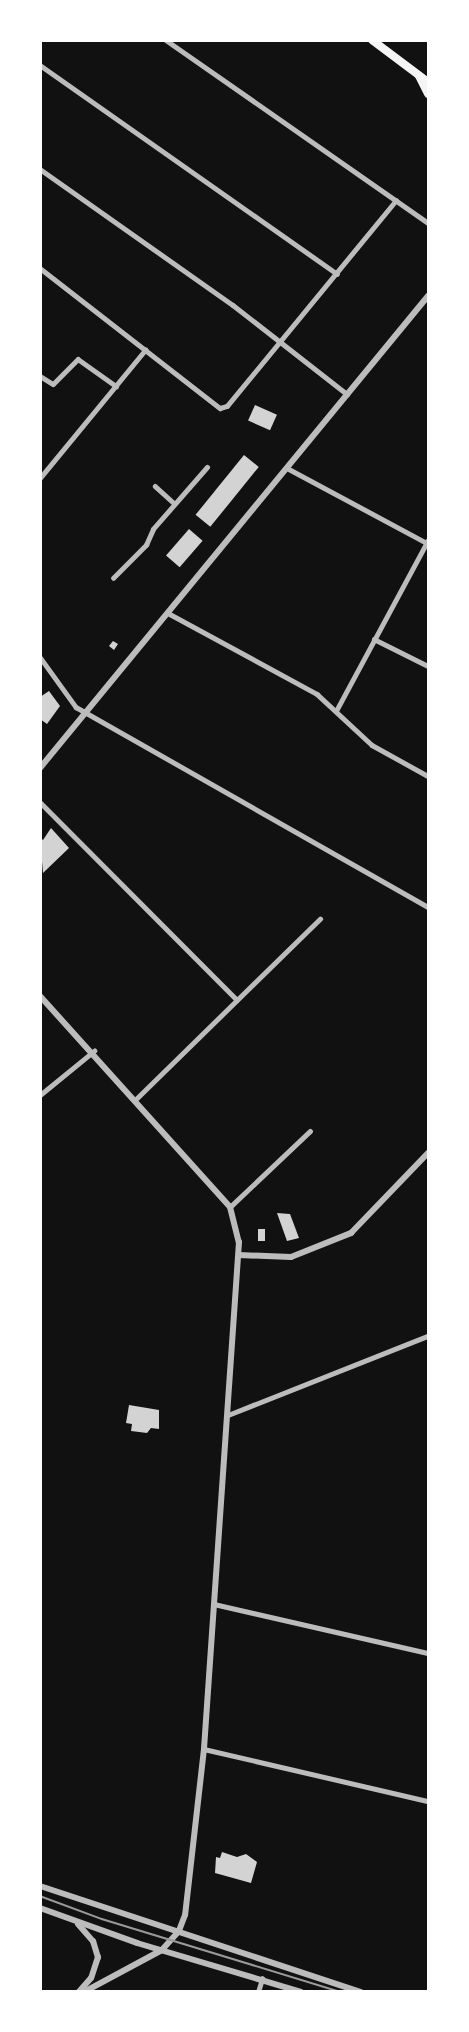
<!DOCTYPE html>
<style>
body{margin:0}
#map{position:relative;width:469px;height:2032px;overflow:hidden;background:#111;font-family:Bitter,serif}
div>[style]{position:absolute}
.building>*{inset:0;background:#d3d3d3;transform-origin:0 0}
.minor>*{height:4.5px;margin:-2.25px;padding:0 2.25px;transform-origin:2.25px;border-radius:2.25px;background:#bcbcbc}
.tertiary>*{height:6px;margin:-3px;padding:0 3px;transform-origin:3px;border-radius:3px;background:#bcbcbc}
.primary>*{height:8px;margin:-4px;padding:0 4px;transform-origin:4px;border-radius:4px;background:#f5f5f5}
.tram>*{height:1.5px;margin:-0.75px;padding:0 0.75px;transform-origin:0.75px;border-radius:0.75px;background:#9a9a9a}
span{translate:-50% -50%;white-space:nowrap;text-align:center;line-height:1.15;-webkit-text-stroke:6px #fff;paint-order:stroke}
.frame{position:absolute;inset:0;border:42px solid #fff;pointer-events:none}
</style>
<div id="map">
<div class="building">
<div style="left:255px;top:405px;width:24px;height:17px;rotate:24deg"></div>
<div style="left:244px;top:455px;width:19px;height:77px;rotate:39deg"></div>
<div style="left:189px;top:529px;width:18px;height:35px;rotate:41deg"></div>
<div style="clip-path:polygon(113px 641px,118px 644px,114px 650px,109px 646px)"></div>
<div style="clip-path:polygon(49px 691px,60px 706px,47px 724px,40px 719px,40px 697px)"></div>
<div style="clip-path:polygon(51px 828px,69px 848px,43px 873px,40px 837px,43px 840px)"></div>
<div style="clip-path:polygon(277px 1213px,290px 1214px,299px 1238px,287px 1241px)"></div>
<div style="left:258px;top:1229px;width:7px;height:12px"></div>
<div style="clip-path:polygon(129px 1405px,159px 1410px,159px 1429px,151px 1428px,147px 1433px,131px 1431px,132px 1424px,126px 1423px)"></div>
<div style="clip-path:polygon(222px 1852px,237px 1857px,246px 1854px,257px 1862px,251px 1883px,215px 1873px,216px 1857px,220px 1858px)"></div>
</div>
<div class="minor">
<div style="left:166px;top:40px;width:320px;rotate:34.9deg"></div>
<div style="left:40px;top:65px;width:363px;rotate:35.1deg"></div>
<div style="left:40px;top:169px;width:236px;rotate:35.2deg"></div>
<div style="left:233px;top:305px;width:145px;rotate:38deg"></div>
<div style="left:40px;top:268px;width:228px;rotate:37.9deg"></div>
<div style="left:220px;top:408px;width:7px;rotate:-16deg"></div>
<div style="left:227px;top:406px;width:266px;rotate:-50.6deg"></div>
<div style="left:40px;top:376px;width:15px;rotate:32deg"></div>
<div style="left:53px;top:384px;width:35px;rotate:-45deg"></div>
<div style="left:78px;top:359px;width:47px;rotate:35.4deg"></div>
<div style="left:287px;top:468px;width:159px;rotate:28.2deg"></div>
<div style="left:40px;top:478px;width:166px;rotate:-50.6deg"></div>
<div style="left:155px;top:486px;width:25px;rotate:42deg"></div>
<div style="left:113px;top:578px;width:47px;rotate:-45deg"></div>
<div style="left:146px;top:545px;width:17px;rotate:-66deg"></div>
<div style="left:153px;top:529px;width:82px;rotate:-48.9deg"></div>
<div style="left:168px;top:613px;width:170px;rotate:28.5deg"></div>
<div style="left:317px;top:694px;width:75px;rotate:42.8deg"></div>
<div style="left:372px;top:745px;width:64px;rotate:29deg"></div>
<div style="left:374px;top:639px;width:60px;rotate:26.6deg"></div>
<div style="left:40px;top:657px;width:62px;rotate:54.2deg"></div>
<div style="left:76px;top:707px;width:405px;rotate:29.6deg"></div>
<div style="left:336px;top:711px;width:194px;rotate:-61.7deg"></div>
<div style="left:40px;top:802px;width:279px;rotate:45.1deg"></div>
<div style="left:40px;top:1095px;width:70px;rotate:-39.2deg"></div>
<div style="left:137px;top:1098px;width:256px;rotate:-44.4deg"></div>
<div style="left:230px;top:1207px;width:110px;rotate:-43.5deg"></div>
<div style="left:228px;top:1415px;width:215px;rotate:-21.6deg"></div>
<div style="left:214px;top:1604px;width:220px;rotate:12.9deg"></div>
<div style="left:204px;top:1749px;width:230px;rotate:13.1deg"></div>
<div style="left:258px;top:1992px;width:14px;rotate:-73deg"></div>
</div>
<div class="tertiary">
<div style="left:40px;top:768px;width:611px;rotate:-50.58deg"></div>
<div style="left:40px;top:996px;width:284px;rotate:48deg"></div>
<div style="left:230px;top:1207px;width:36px;rotate:76deg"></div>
<div style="left:239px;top:1242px;width:508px;rotate:93.95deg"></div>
<div style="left:204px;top:1749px;width:167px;rotate:96.5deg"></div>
<div style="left:185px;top:1915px;width:17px;rotate:111deg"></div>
<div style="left:179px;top:1931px;width:25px;rotate:132deg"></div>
<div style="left:162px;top:1950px;width:89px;rotate:151.7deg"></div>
<div style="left:239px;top:1255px;width:52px;rotate:2.2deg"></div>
<div style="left:291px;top:1257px;width:65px;rotate:-21.8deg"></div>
<div style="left:351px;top:1233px;width:111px;rotate:-46.1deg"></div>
<div style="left:40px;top:1886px;width:338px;rotate:18.3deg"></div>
<div style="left:40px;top:1908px;width:103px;rotate:19.8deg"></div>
<div style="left:137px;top:1943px;width:171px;rotate:16.6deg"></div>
<div style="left:78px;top:1924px;width:23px;rotate:49deg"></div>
<div style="left:93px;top:1941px;width:17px;rotate:73deg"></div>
<div style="left:98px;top:1957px;width:22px;rotate:108deg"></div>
<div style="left:91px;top:1978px;width:18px;rotate:131deg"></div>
</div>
<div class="primary">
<div style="left:372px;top:40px;width:70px;rotate:36.9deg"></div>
<div style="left:419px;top:76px;width:20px;rotate:63deg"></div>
</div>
<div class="tram">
<div style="left:40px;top:1896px;width:66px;rotate:20.4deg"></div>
<div style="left:102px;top:1919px;width:250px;rotate:17deg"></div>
</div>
<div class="frame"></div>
</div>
